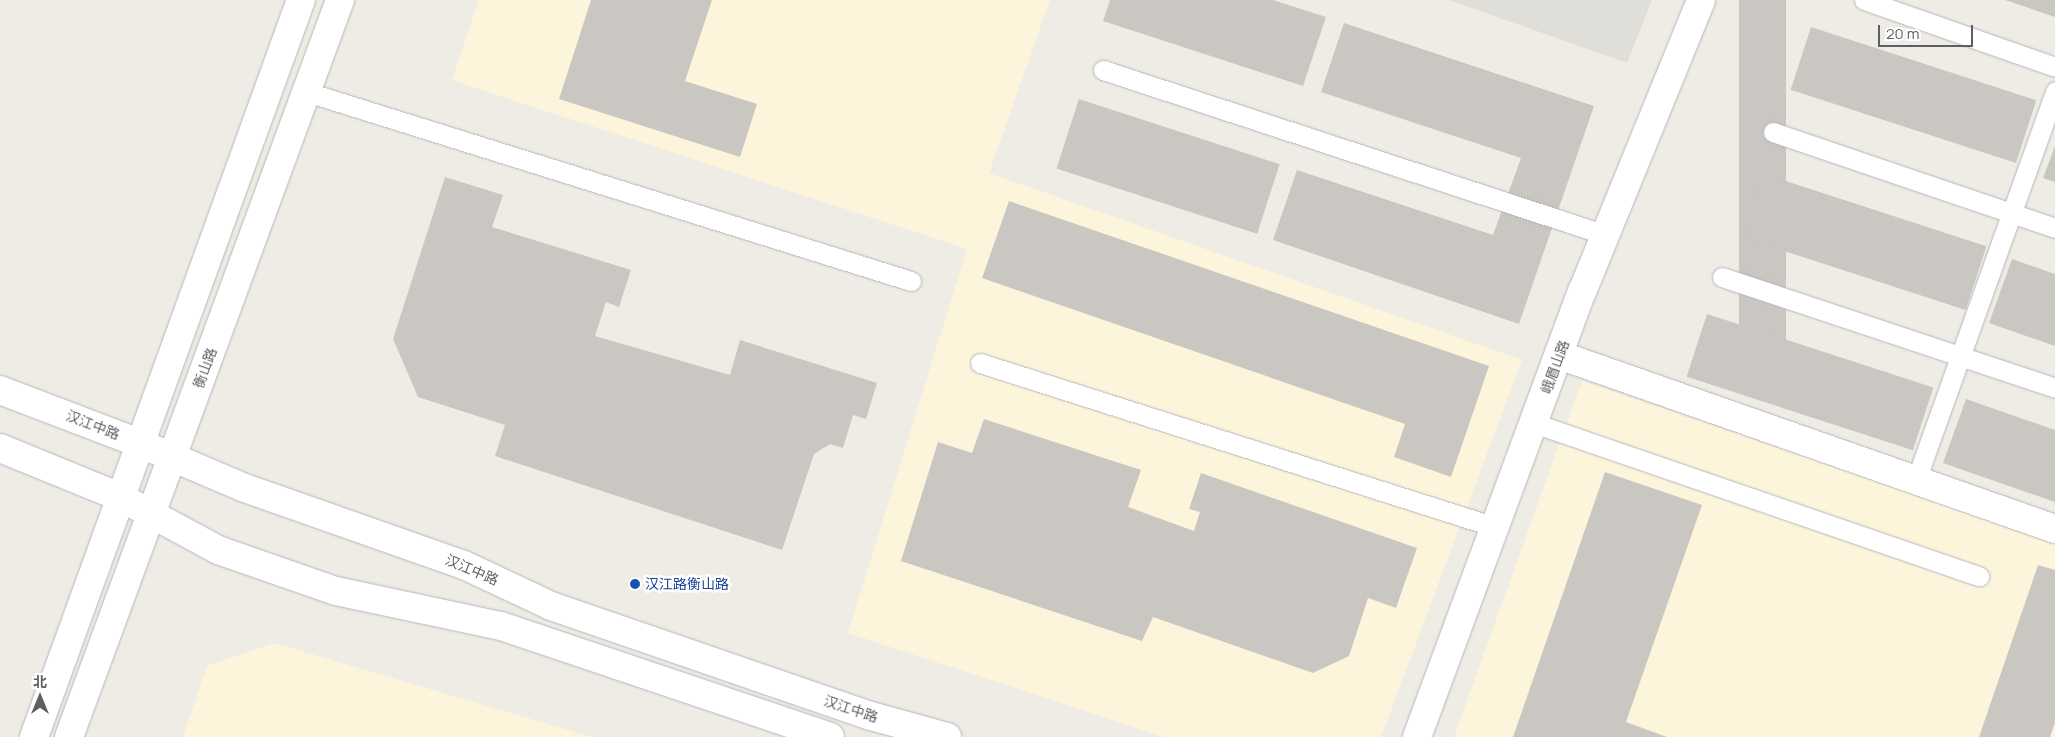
<!DOCTYPE html>
<meta charset="utf-8">
<style>
body{margin:0}
#map{position:relative;width:2055px;height:737px;overflow:hidden;background:#eeece4;font-family:Manrope,"Noto Sans SC",sans-serif}
div>[style]{position:absolute}
.commercial>*{inset:0;background:#fdf5db}
.industrial>*{inset:0;background:#e0ded9}
.building>*{inset:0;background:#cac7c2;transform-origin:0 0}
.roads{filter:drop-shadow(0 0 1px #b5b7bb) drop-shadow(0 0 1px #b5b7bb)}
.lane>*{height:19px;margin:-9.5px;padding:0 9.5px;transform-origin:9.5px;border-radius:9.5px;background:#fff}
.street>*{height:28px;margin:-14px;padding:0 14px;transform-origin:14px;border-radius:14px;background:#fff}
.secondary>*{height:28px;margin:-14px;padding:0 14px;transform-origin:14px;border-radius:14px;background:#fff}
.dots>*{width:14px;height:14px;translate:-50% -50%;box-sizing:border-box;border:2px solid #fff;border-radius:50%}
span{translate:-50% -50%;white-space:nowrap;text-align:center;line-height:1.15;-webkit-text-stroke:5px #fff;paint-order:stroke}
.street-label{font-size:14px;color:#5c6064}
.transit-label{font-size:14px;color:#164399}
.left{translate:0 -50%;text-align:left}
.north{position:absolute;left:15px;top:672px;width:50px;height:50px;-webkit-text-stroke:4px #fff;paint-order:stroke;rotate:0deg;font-size:14px;font-weight:700;line-height:20px;text-align:center;color:#5c6064}
.north::after{content:'';display:block;margin:auto;width:18px;height:22px;background:#5c6064;clip-path:polygon(50% 0,100% 100%,50% 72%,0 100%)}
.scale{position:absolute;left:1878px;top:25px;width:95px;height:22px;box-sizing:border-box;border:2px solid #5c6064;border-top:0;padding-left:6px;font-size:15px;line-height:18px;white-space:nowrap;color:#5c6064;-webkit-text-stroke:4px #fff;paint-order:stroke}
</style>
<div id="map">
<div class="commercial">
<div style="clip-path:polygon(479px 0,1050px 0,989px 173px,1522px 360px,1381px 737px,1164px 737px,848px 633px,967px 249px,452px 80px)"></div>
<div style="clip-path:polygon(1582px 381px,2055px 541px,2055px 737px,1454px 737px)"></div>
<div style="clip-path:polygon(274px 643px,592px 737px,183px 737px,207px 666px)"></div>
</div>
<div class="industrial">
<div style="clip-path:polygon(1449px 0,1652px 0,1627px 63px)"></div>
</div>
<div class="building">
<div style="clip-path:polygon(591px 0,712px 0,685px 81px,757px 104px,740px 157px,559px 99px)"></div>
<div style="clip-path:polygon(1110px 0,1273px 0,1326px 17px,1303px 86px,1103px 21px)"></div>
<div style="left:1739px;top:0;width:47px;height:366px"></div>
<div style="clip-path:polygon(2005px 0,2055px 0,2055px 17px)"></div>
<div style="clip-path:polygon(1344px 23px,1594px 106px,1519px 324px,1273px 240px,1297px 170px,1493px 235px,1521px 158px,1321px 92px)"></div>
<div style="left:1811px;top:27px;width:237px;height:66px;rotate:18deg"></div>
<div style="left:1079px;top:99px;width:211px;height:73px;rotate:18deg"></div>
<div style="clip-path:polygon(2055px 146px,2055px 182px,2043px 178px)"></div>
<div style="left:1761px;top:173px;width:237px;height:67px;rotate:18deg"></div>
<div style="clip-path:polygon(445px 177px,503px 195px,492px 227px,631px 270px,619px 307px,606px 302px,595px 336px,730px 375px,740px 340px,877px 383px,866px 419px,853px 415px,843px 448px,830px 444px,814px 454px,782px 550px,495px 456px,505px 425px,418px 397px,393px 339px)"></div>
<div style="clip-path:polygon(1009px 201px,1489px 366px,1451px 477px,1394px 457px,1405px 424px,982px 278px)"></div>
<div style="clip-path:polygon(2012px 259px,2055px 274px,2055px 346px,1989px 323px)"></div>
<div style="left:1707px;top:314px;width:238px;height:66px;rotate:18deg"></div>
<div style="clip-path:polygon(1966px 399px,2055px 430px,2055px 502px,1943px 463px)"></div>
<div style="clip-path:polygon(984px 419px,1141px 470px,1128px 507px,1194px 531px,1200px 512px,1189px 509px,1201px 473px,1417px 548px,1396px 608px,1368px 598px,1349px 656px,1313px 673px,1153px 617px,1142px 641px,901px 561px,938px 442px,972px 453px)"></div>
<div style="clip-path:polygon(1605px 472px,1702px 505px,1626px 722px,1667px 737px,1513px 737px)"></div>
<div style="clip-path:polygon(2038px 565px,2055px 570px,2055px 723px,2050px 737px,1979px 737px)"></div>
</div>
<div class="roads">
<div class="lane">
<div style="left:1864px;top:0;width:202px;rotate:19.3deg"></div>
<div style="left:1103px;top:70px;width:529px;rotate:18.16deg"></div>
<div style="left:307px;top:92px;width:633px;rotate:17.38deg"></div>
<div style="left:1773px;top:132px;width:298px;rotate:18.8deg"></div>
<div style="left:1722px;top:277px;width:351px;rotate:18.4deg"></div>
<div style="left:980px;top:363px;width:540px;rotate:17.66deg"></div>
<div style="left:1534px;top:423px;width:471px;rotate:19deg"></div>
<div style="left:1916px;top:480px;width:413px;rotate:-70.3deg"></div>
</div>
<div class="street">
<div style="left:1559px;top:355px;width:526px;rotate:19.33deg"></div>
<div style="left:1417px;top:737px;width:475px;rotate:-69.7deg"></div>
<div style="left:1582px;top:292px;width:315px;rotate:-67.8deg"></div>
</div>
<div class="secondary">
<div style="left:0;top:390px;width:149px;rotate:20.9deg"></div>
<div style="left:139px;top:443px;width:112px;rotate:23.1deg"></div>
<div style="left:242px;top:487px;width:235px;rotate:19.4deg"></div>
<div style="left:464px;top:565px;width:96px;rotate:25.2deg"></div>
<div style="left:551px;top:606px;width:338px;rotate:19deg"></div>
<div style="left:871px;top:716px;width:79px;rotate:15.4deg"></div>
<div style="left:0;top:448px;width:130px;rotate:22.2deg"></div>
<div style="left:120px;top:497px;width:111px;rotate:28.4deg"></div>
<div style="left:218px;top:550px;width:125px;rotate:19.2deg"></div>
<div style="left:336px;top:591px;width:169px;rotate:12deg"></div>
<div style="left:501px;top:626px;width:347px;rotate:18.6deg"></div>
<div style="left:34px;top:737px;width:784px;rotate:-70.09deg"></div>
<div style="left:69px;top:737px;width:785px;rotate:-69.81deg"></div>
</div>
</div>
<div class="dots">
<div style="left:635px;top:584px;background:#1a4fb4"></div>
</div>
<div class="street-label">
<span style="left:1555px;top:367px;rotate:-70deg">峨眉山路</span>
<span style="left:205px;top:368px;rotate:-70deg">衡山路</span>
<span style="left:93px;top:425px;rotate:21deg">汉江中路</span>
<span style="left:472px;top:570px;rotate:23deg">汉江中路</span>
<span style="left:851px;top:709px;rotate:18deg">汉江中路</span>
</div>
<div class="transit-label">
<span class="left" style="left:645px;top:584px">汉江路衡山路</span>
</div>
<div class="north">北</div>
<div class="scale">20 m</div>
</div>
